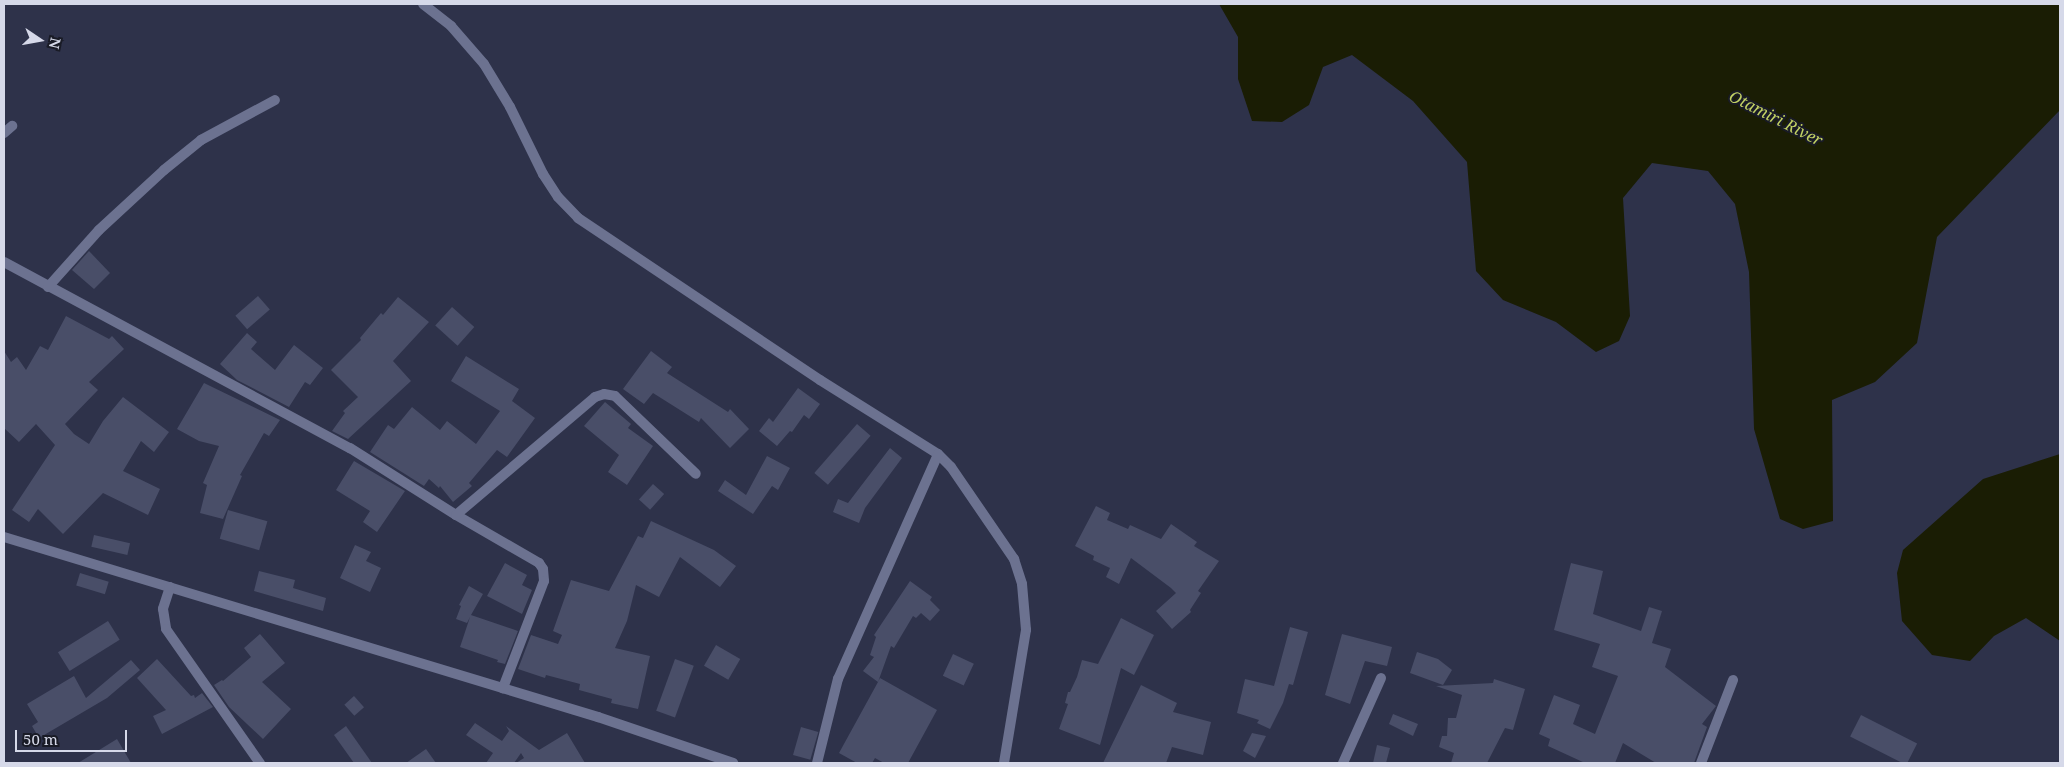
<!DOCTYPE html>
<style>
body{margin:0}
#map{position:relative;width:2064px;height:767px;overflow:hidden;background:#2e324a;font-family:"Noto Serif",serif}
div>[style]{position:absolute}
.water>*{inset:0;background:#1a1d04}
.building>*{inset:0;background:#494e68;transform-origin:0 0}
.minor>*{height:10px;margin:-5px;padding:0 5px;transform-origin:5px;border-radius:5px;background:#6c7290}
span{translate:-50% -50%;white-space:nowrap;text-align:center;line-height:1.15;-webkit-text-stroke:4px #191b26;paint-order:stroke}
.water-label{font-size:16px;color:#c2d164;font-style:italic}
.frame{position:absolute;inset:0;border:5px solid #d6d9e9;pointer-events:none}
.north{position:absolute;left:15px;top:15px;width:50px;height:50px;-webkit-text-stroke:4px #191b26;paint-order:stroke;rotate:102deg;font-size:14px;font-weight:700;line-height:20px;text-align:center;color:#d6d9e9}
.north::after{content:'';display:block;margin:auto;width:18px;height:22px;background:#d6d9e9;clip-path:polygon(50% 0,100% 100%,50% 72%,0 100%)}
.scale{position:absolute;left:15px;top:730px;width:112px;height:22px;box-sizing:border-box;border:2px solid #d6d9e9;border-top:0;padding-left:6px;font-size:15px;line-height:18px;white-space:nowrap;color:#d6d9e9;-webkit-text-stroke:4px #191b26;paint-order:stroke}
</style>
<div id="map">
<div class="water">
<div style="clip-path:polygon(1219px 4px,2060px 4px,2060px 110px,1937px 237px,1917px 343px,1875px 382px,1832px 400px,1833px 521px,1803px 529px,1780px 519px,1754px 429px,1749px 272px,1735px 204px,1708px 171px,1652px 163px,1623px 198px,1630px 316px,1619px 341px,1596px 352px,1556px 322px,1503px 300px,1476px 271px,1467px 162px,1413px 101px,1352px 55px,1323px 67px,1309px 105px,1282px 122px,1252px 121px,1238px 79px,1238px 37px)"></div>
<div style="clip-path:polygon(2060px 454px,2060px 641px,2026px 618px,1994px 636px,1970px 661px,1932px 655px,1902px 621px,1897px 573px,1903px 550px,1983px 479px)"></div>
</div>
<div class="building">
<div style="clip-path:polygon(89px 251px,110px 273px,94px 289px,72px 270px)"></div>
<div style="left:258px;top:296px;width:18px;height:30px;rotate:49deg"></div>
<div style="clip-path:polygon(398px 297px,429px 322px,393px 361px,411px 381px,348px 439px,332px 431px,345px 413px,343px 411px,358px 397px,331px 370px,361px 340px,360px 338px,381px 313px,383px 315px)"></div>
<div style="left:452px;top:307px;width:30px;height:25px;rotate:42deg"></div>
<div style="clip-path:polygon(66px 316px,109px 339px,112px 336px,124px 349px,89px 382px,98px 390px,65px 424px,74px 434px,89px 444px,103px 421px,123px 397px,169px 432px,154px 452px,141px 441px,123px 471px,160px 489px,148px 515px,103px 493px,63px 534px,38px 509px,29px 522px,12px 510px,55px 445px,36px 424px,19px 442px,4px 428px,4px 351px,11px 362px,17px 357px,26px 370px,40px 346px,48px 350px)"></div>
<div style="clip-path:polygon(247px 333px,257px 342px,251px 349px,275px 370px,294px 345px,323px 368px,310px 385px,305px 382px,289px 407px,237px 380px,220px 364px)"></div>
<div style="clip-path:polygon(651px 351px,672px 367px,667px 373px,728px 412px,730px 409px,749px 429px,730px 448px,701px 418px,699px 422px,653px 393px,644px 404px,623px 389px)"></div>
<div style="clip-path:polygon(466px 356px,519px 389px,512px 401px,535px 418px,507px 457px,497px 450px,469px 483px,472px 486px,453px 502px,440px 486px,439px 488px,429px 479px,424px 486px,370px 452px,388px 425px,394px 429px,412px 407px,440px 430px,447px 421px,476px 444px,500px 411px,451px 381px)"></div>
<div style="clip-path:polygon(204px 383px,280px 420px,269px 436px,264px 433px,240px 475px,242px 476px,223px 519px,200px 513px,207px 485px,203px 483px,219px 446px,199px 441px,177px 429px)"></div>
<div style="clip-path:polygon(798px 388px,820px 404px,809px 419px,804px 415px,792px 432px,790px 431px,777px 446px,759px 431px,769px 418px,773px 422px)"></div>
<div style="clip-path:polygon(605px 402px,631px 424px,628px 428px,653px 446px,627px 485px,608px 472px,619px 455px,584px 426px)"></div>
<div style="left:857px;top:424px;width:18px;height:65px;rotate:41deg"></div>
<div style="clip-path:polygon(890px 448px,902px 458px,865px 508px,859px 523px,833px 512px,838px 499px,848px 503px)"></div>
<div style="clip-path:polygon(767px 456px,790px 468px,778px 490px,772px 486px,753px 514px,718px 491px,725px 480px,746px 495px)"></div>
<div style="clip-path:polygon(354px 461px,405px 491px,377px 532px,363px 522px,370px 511px,336px 490px)"></div>
<div style="left:653px;top:484px;width:15px;height:21px;rotate:42deg"></div>
<div style="clip-path:polygon(1096px 506px,1110px 513px,1107px 520px,1128px 529px,1130px 525px,1161px 539px,1171px 524px,1197px 542px,1194px 546px,1219px 561px,1198px 591px,1201px 593px,1190px 610px,1191px 612px,1172px 629px,1156px 611px,1176px 593px,1171px 588px,1131px 558px,1119px 584px,1106px 577px,1110px 568px,1093px 560px,1094px 556px,1075px 546px)"></div>
<div style="left:228px;top:510px;width:41px;height:30px;rotate:16deg"></div>
<div style="clip-path:polygon(651px 521px,714px 550px,736px 566px,720px 587px,680px 557px,659px 597px,636px 585px,627px 621px,615px 648px,650px 656px,638px 709px,611px 703px,612px 699px,579px 690px,580px 684px,546px 675px,545px 678px,518px 669px,531px 635px,558px 644px,562px 635px,553px 631px,571px 580px,609px 591px,638px 536px,643px 538px)"></div>
<div style="left:94px;top:535px;width:37px;height:12px;rotate:13deg"></div>
<div style="clip-path:polygon(355px 545px,371px 552px,366px 561px,381px 568px,370px 592px,340px 578px)"></div>
<div style="clip-path:polygon(505px 563px,527px 575px,522px 585px,532px 590px,522px 614px,487px 596px)"></div>
<div style="clip-path:polygon(1571px 563px,1603px 571px,1593px 614px,1641px 631px,1649px 607px,1662px 611px,1652px 643px,1671px 649px,1665px 667px,1716px 706px,1702px 724px,1707px 727px,1694px 763px,1656px 763px,1623px 743px,1615px 763px,1585px 763px,1548px 746px,1550px 739px,1539px 734px,1554px 695px,1580px 705px,1573px 724px,1595px 734px,1618px 676px,1592px 667px,1600px 644px,1554px 630px)"></div>
<div style="clip-path:polygon(259px 571px,295px 580px,293px 588px,326px 598px,323px 611px,254px 591px)"></div>
<div style="left:80px;top:573px;width:30px;height:13px;rotate:17deg"></div>
<div style="clip-path:polygon(910px 581px,932px 597px,930px 600px,940px 610px,930px 621px,921px 613px,916px 618px,913px 616px,894px 648px,891px 646px,878px 682px,880px 678px,937px 710px,908px 763px,884px 763px,875px 758px,872px 763px,857px 763px,839px 753px,878px 682px,863px 671px,874px 657px,870px 655px,876px 637px,874px 635px)"></div>
<div style="clip-path:polygon(469px 586px,483px 594px,471px 615px,518px 631px,505px 664px,497px 662px,498px 660px,460px 647px,470px 617px,467px 623px,456px 619px,461px 606px,459px 605px)"></div>
<div style="clip-path:polygon(1121px 618px,1154px 635px,1134px 675px,1121px 668px,1100px 745px,1059px 729px,1068px 704px,1065px 703px,1068px 692px,1070px 692px,1077px 677px,1082px 660px,1098px 664px)"></div>
<div style="left:108px;top:621px;width:22px;height:59px;rotate:58deg"></div>
<div style="clip-path:polygon(1290px 627px,1308px 632px,1293px 685px,1289px 684px,1283px 703px,1270px 729px,1257px 723px,1259px 720px,1237px 713px,1245px 679px,1274px 686px)"></div>
<div style="clip-path:polygon(260px 634px,285px 663px,262px 682px,291px 709px,263px 739px,229px 707px,214px 685px,222px 680px,223px 681px,251px 657px,244px 648px)"></div>
<div style="clip-path:polygon(1342px 634px,1392px 647px,1387px 666px,1365px 661px,1350px 704px,1325px 695px)"></div>
<div style="left:716px;top:645px;width:28px;height:24px;rotate:30deg"></div>
<div style="clip-path:polygon(1417px 652px,1438px 659px,1452px 670px,1443px 685px,1410px 673px)"></div>
<div style="left:953px;top:654px;width:23px;height:24px;rotate:25deg"></div>
<div style="clip-path:polygon(157px 659px,191px 696px,194px 695px,195px 698px,202px 693px,213px 707px,162px 734px,153px 716px,166px 710px,137px 678px)"></div>
<div style="left:675px;top:659px;width:20px;height:55px;rotate:20deg"></div>
<div style="clip-path:polygon(131px 660px,140px 670px,107px 698px,39px 738px,32px 726px,38px 722px,27px 704px,74px 676px,86px 698px)"></div>
<div style="clip-path:polygon(1494px 679px,1525px 689px,1513px 730px,1505px 728px,1487px 763px,1451px 763px,1454px 753px,1439px 747px,1442px 736px,1447px 736px,1448px 718px,1456px 718px,1462px 695px,1436px 686px,1493px 683px)"></div>
<div style="clip-path:polygon(1141px 685px,1177px 703px,1173px 712px,1211px 722px,1203px 755px,1172px 747px,1166px 763px,1103px 763px)"></div>
<div style="left:354px;top:696px;width:15px;height:13px;rotate:48deg"></div>
<div style="clip-path:polygon(1393px 714px,1418px 724px,1413px 736px,1389px 724px)"></div>
<div style="left:1861px;top:715px;width:63px;height:24px;rotate:27deg"></div>
<div style="clip-path:polygon(475px 723px,502px 741px,509px 731px,506px 726px,539px 750px,567px 733px,585px 763px,516px 763px,524px 758px,521px 753px,514px 763px,486px 763px,493px 753px,466px 735px)"></div>
<div style="clip-path:polygon(346px 726px,372px 763px,354px 763px,334px 735px)"></div>
<div style="left:801px;top:727px;width:18px;height:29px;rotate:16deg"></div>
<div style="clip-path:polygon(1252px 733px,1266px 736px,1255px 758px,1243px 751px)"></div>
<div style="clip-path:polygon(117px 739px,131px 763px,78px 763px)"></div>
<div style="clip-path:polygon(1377px 745px,1390px 748px,1386px 763px,1373px 763px)"></div>
<div style="clip-path:polygon(426px 749px,436px 763px,406px 763px)"></div>
</div>
<div class="minor">
<div style="left:423px;top:4px;width:36px;rotate:38deg"></div>
<div style="left:451px;top:26px;width:50px;rotate:49deg"></div>
<div style="left:484px;top:64px;width:50px;rotate:58.8deg"></div>
<div style="left:510px;top:107px;width:75px;rotate:63.8deg"></div>
<div style="left:543px;top:174px;width:27px;rotate:57deg"></div>
<div style="left:558px;top:197px;width:29px;rotate:46deg"></div>
<div style="left:578px;top:218px;width:291px;rotate:33.8deg"></div>
<div style="left:820px;top:380px;width:139px;rotate:32.1deg"></div>
<div style="left:938px;top:454px;width:18px;rotate:45deg"></div>
<div style="left:951px;top:467px;width:112px;rotate:55.6deg"></div>
<div style="left:1014px;top:559px;width:26px;rotate:72deg"></div>
<div style="left:1022px;top:584px;width:46px;rotate:85deg"></div>
<div style="left:1026px;top:630px;width:135px;rotate:99.4deg"></div>
<div style="left:4px;top:133px;width:11px;rotate:-41deg"></div>
<div style="left:4px;top:262px;width:393px;rotate:28.3deg"></div>
<div style="left:350px;top:448px;width:125px;rotate:32.3deg"></div>
<div style="left:456px;top:515px;width:96px;rotate:30deg"></div>
<div style="left:539px;top:563px;width:7px;rotate:56deg"></div>
<div style="left:543px;top:569px;width:12px;rotate:85deg"></div>
<div style="left:544px;top:581px;width:115px;rotate:111deg"></div>
<div style="left:48px;top:287px;width:76px;rotate:-48.2deg"></div>
<div style="left:99px;top:230px;width:88px;rotate:-42.7deg"></div>
<div style="left:164px;top:170px;width:48px;rotate:-39deg"></div>
<div style="left:201px;top:140px;width:84px;rotate:-28.4deg"></div>
<div style="left:456px;top:515px;width:182px;rotate:-40.3deg"></div>
<div style="left:595px;top:397px;width:9px;rotate:-18deg"></div>
<div style="left:604px;top:394px;width:11px;rotate:10deg"></div>
<div style="left:615px;top:396px;width:112px;rotate:43.9deg"></div>
<div style="left:4px;top:537px;width:621px;rotate:16.86deg"></div>
<div style="left:598px;top:717px;width:143px;rotate:18.8deg"></div>
<div style="left:170px;top:587px;width:23px;rotate:108deg"></div>
<div style="left:163px;top:609px;width:20px;rotate:81deg"></div>
<div style="left:166px;top:629px;width:164px;rotate:55deg"></div>
<div style="left:817px;top:763px;width:87px;rotate:-76deg"></div>
<div style="left:838px;top:679px;width:246px;rotate:-66deg"></div>
<div style="left:1343px;top:763px;width:93px;rotate:-65.9deg"></div>
<div style="left:1701px;top:763px;width:89px;rotate:-68.9deg"></div>
</div>
<div class="water-label">
<span style="left:1776px;top:118px;rotate:27deg">Otamiri River</span>
</div>
<div class="frame"></div>
<div class="north">N</div>
<div class="scale">50 m</div>
</div>
